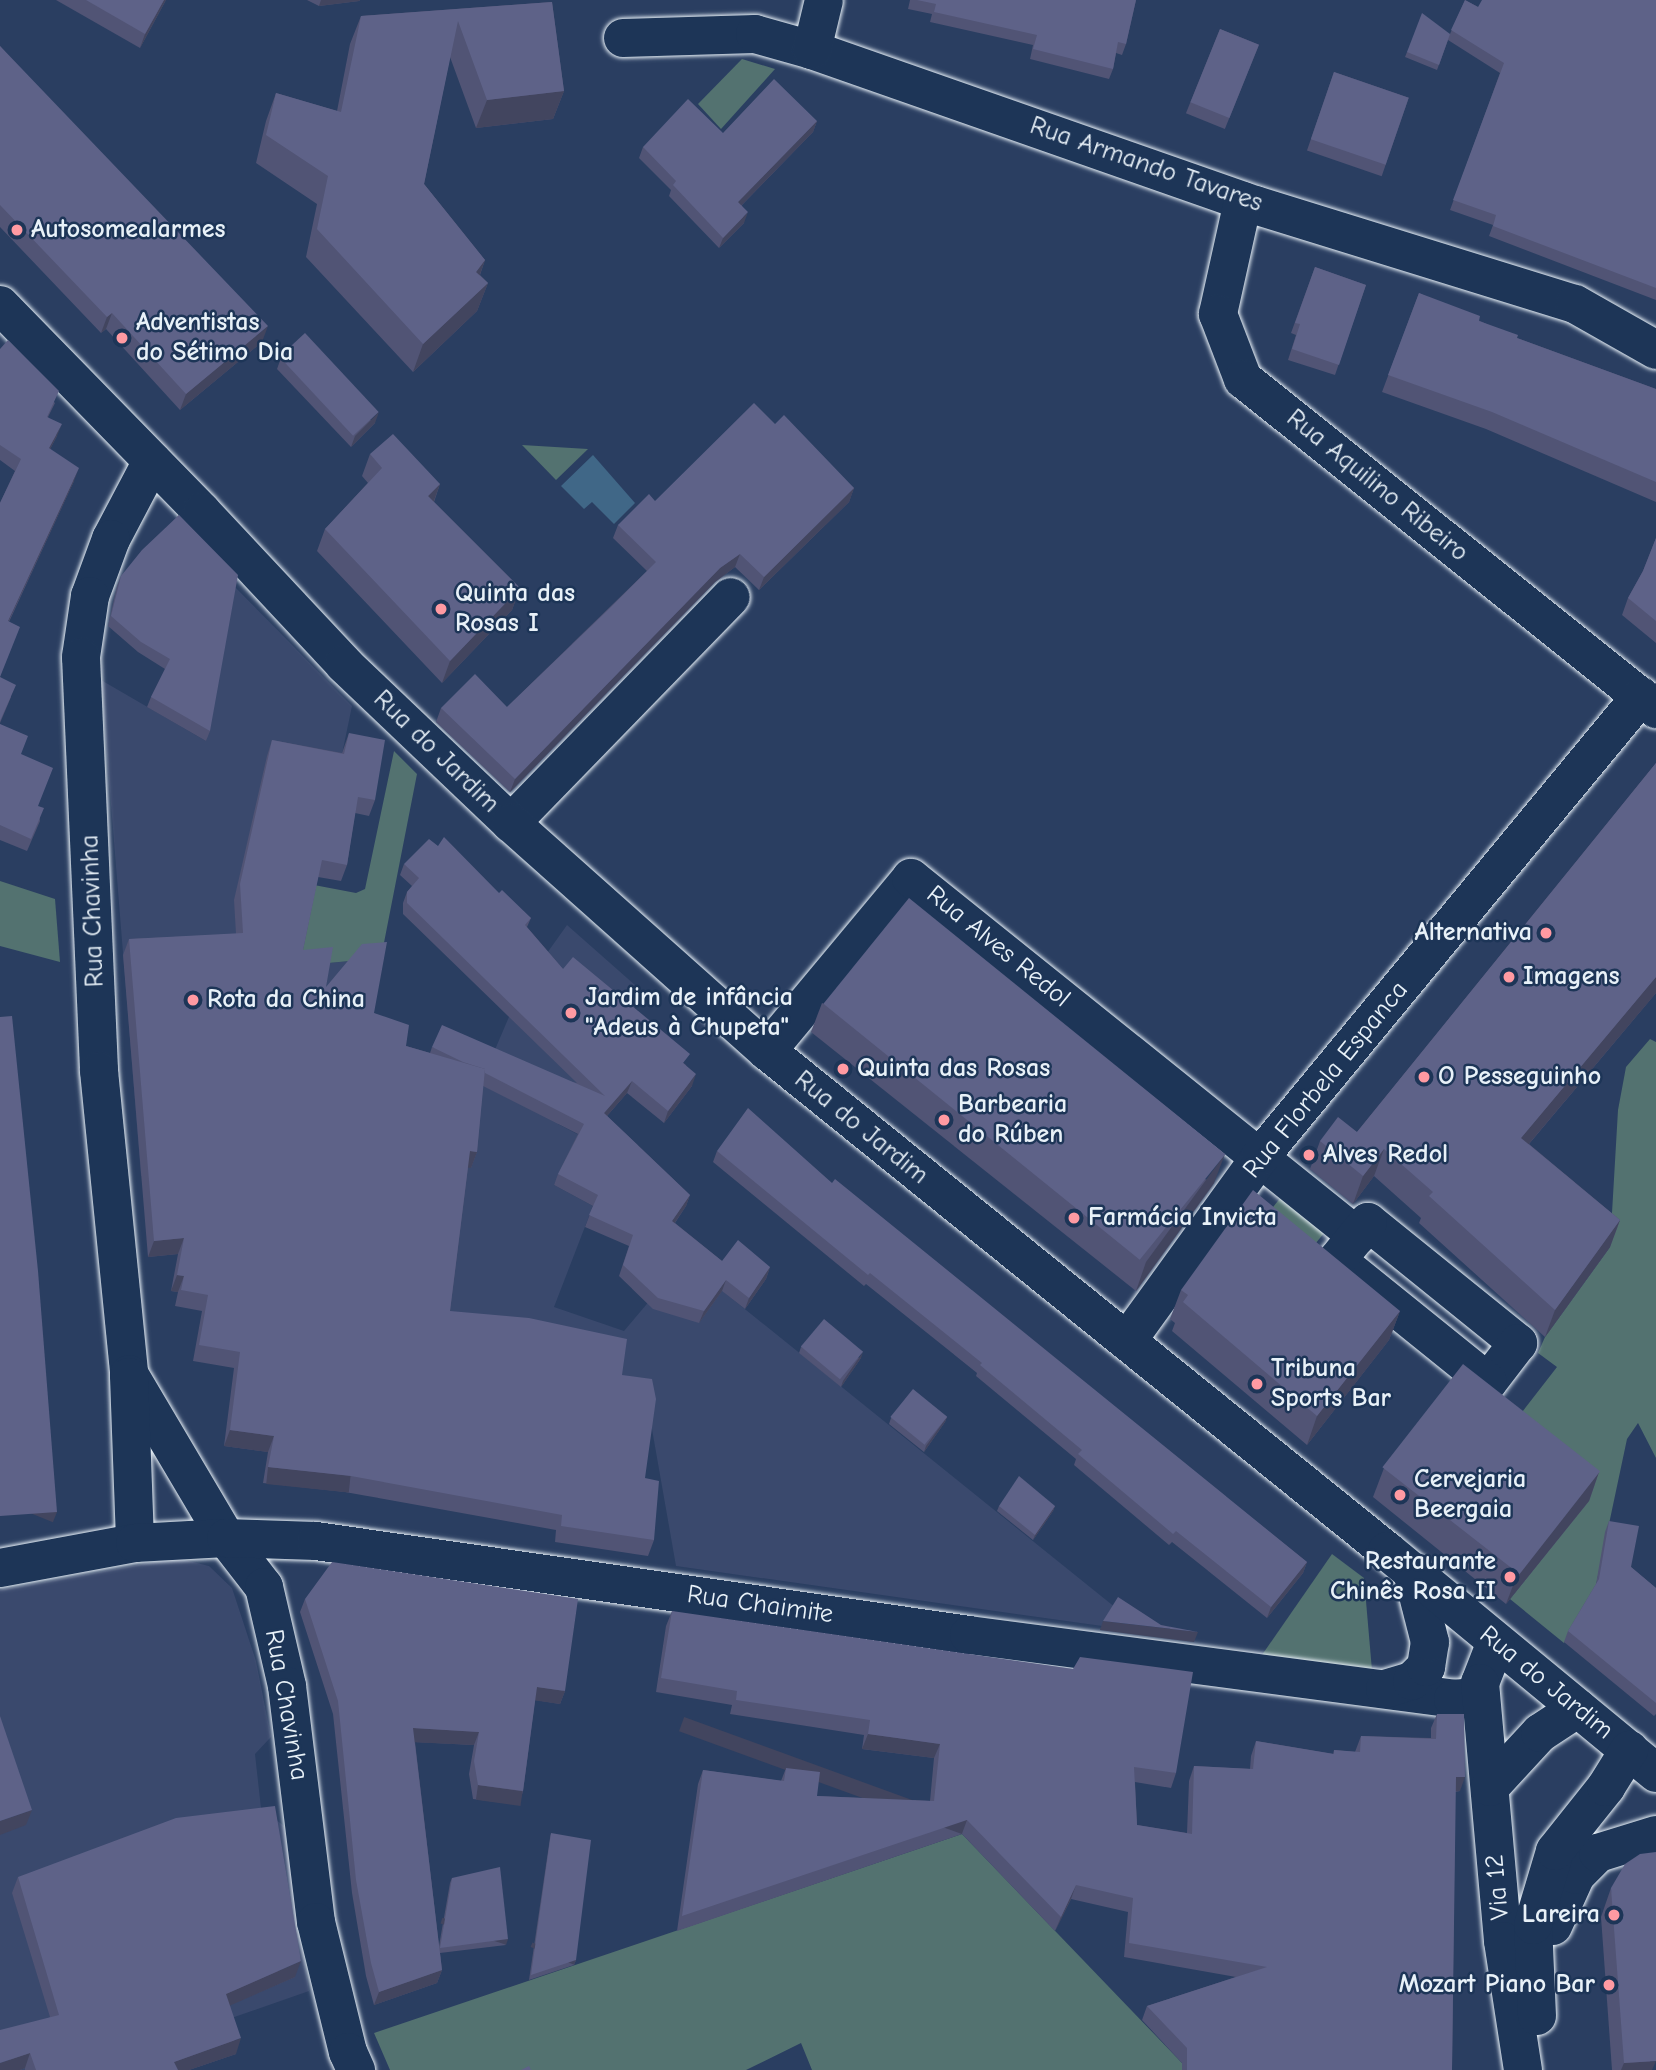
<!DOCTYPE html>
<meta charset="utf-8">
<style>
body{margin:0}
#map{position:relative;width:1656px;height:2070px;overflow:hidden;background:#2a3e61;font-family:"Comic Neue",sans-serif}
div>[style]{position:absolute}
.built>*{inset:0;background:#3a496d}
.green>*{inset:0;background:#537270;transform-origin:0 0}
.water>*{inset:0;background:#406787}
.roads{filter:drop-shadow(0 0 2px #e8f1f8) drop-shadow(0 0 2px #e8f1f8)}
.minor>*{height:38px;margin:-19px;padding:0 19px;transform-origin:19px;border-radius:19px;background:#1d3557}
.major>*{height:38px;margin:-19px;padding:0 19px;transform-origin:19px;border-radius:19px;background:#1d3557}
.wall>*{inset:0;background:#515475;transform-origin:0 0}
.shaded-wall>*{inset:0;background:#42455f;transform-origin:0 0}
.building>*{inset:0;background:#5e6288;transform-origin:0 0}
.dots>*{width:19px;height:19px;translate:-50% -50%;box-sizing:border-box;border:4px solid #1d3557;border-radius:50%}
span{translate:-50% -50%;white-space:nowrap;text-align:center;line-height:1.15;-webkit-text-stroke:5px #1d3557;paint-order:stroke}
.street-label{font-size:26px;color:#e8f1f8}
.poi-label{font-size:26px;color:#e8f1f8;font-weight:700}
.left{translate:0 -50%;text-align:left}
.right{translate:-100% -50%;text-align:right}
</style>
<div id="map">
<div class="built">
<div style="clip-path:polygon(234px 586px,352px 706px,298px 966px,381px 958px,364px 1052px,491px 1059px,520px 991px,567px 925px,644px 993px,558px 1124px,579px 1135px,554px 1185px,593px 1206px,554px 1307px,624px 1331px,684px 1260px,1116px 1608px,1102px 1626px,676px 1566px,646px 1395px,316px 1350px,343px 1161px,141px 1176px,101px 680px,206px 741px)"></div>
<div style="clip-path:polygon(177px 1558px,209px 1566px,232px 1588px,256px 1661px,271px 1737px,255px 1754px,261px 1808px,284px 1826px,309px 1991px,82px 2070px,0 2070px,0 1590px)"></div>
</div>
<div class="green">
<div style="clip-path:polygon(742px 59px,775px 69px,721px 129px,698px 104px)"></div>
<div style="clip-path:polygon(522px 445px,588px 449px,556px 480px)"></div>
<div style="clip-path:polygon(394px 751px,417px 774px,381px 958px,297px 966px,314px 885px,356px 893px,365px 889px)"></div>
<div style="clip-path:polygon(0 881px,55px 899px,60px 962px,0 946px)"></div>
<div style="clip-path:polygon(1650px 1039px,1656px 1042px,1656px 1458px,1638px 1423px,1627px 1439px,1595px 1590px,1564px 1643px,1510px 1599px,1588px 1501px,1505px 1434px,1557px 1367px,1538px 1353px,1545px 1337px,1610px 1247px,1618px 1110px,1626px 1067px)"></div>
<div style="left:1286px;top:1191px;width:56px;height:44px;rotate:39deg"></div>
<div style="clip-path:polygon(1332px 1554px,1364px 1578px,1373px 1682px,1255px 1665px)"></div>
<div style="clip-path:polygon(962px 1834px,1182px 2063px,1182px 2070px,812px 2070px,801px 2043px,746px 2070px,390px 2070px,374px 2033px)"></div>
</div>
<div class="water">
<div style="clip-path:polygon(593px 455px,635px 503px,614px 524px,592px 502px,584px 509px,561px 486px)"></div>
</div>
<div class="roads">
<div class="minor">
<div style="left:623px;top:38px;width:132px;rotate:-1.7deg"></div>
<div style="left:755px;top:34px;width:59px;rotate:15.7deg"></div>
<div style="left:812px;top:50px;width:469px;rotate:19.3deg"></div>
<div style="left:1255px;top:205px;width:335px;rotate:17.2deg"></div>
<div style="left:1575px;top:304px;width:93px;rotate:29.6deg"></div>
<div style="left:812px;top:50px;width:51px;rotate:-76.5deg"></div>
<div style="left:1243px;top:201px;width:116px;rotate:102.5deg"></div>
<div style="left:1218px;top:314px;width:70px;rotate:69deg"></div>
<div style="left:1243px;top:379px;width:529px;rotate:38.63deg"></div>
<div style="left:152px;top:461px;width:88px;rotate:117.7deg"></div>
<div style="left:111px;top:539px;width:61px;rotate:110.2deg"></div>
<div style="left:90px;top:596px;width:62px;rotate:98.4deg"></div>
<div style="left:81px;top:657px;width:414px;rotate:87.5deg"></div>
<div style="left:99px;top:1071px;width:304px;rotate:84.3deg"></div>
<div style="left:129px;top:1374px;width:191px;rotate:59.4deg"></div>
<div style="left:226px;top:1538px;width:62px;rotate:52.2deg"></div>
<div style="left:264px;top:1587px;width:102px;rotate:76.9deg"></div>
<div style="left:287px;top:1686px;width:238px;rotate:83deg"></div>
<div style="left:316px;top:1922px;width:134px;rotate:76.2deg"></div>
<div style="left:348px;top:2052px;width:20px;rotate:66deg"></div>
<div style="left:511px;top:823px;width:315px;rotate:-45.8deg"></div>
<div style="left:767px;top:1051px;width:225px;rotate:-50.2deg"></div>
<div style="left:911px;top:878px;width:572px;rotate:38.75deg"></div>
<div style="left:1368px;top:1222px;width:193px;rotate:38.9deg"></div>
<div style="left:1518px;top:1343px;width:49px;rotate:127.6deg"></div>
<div style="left:1488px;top:1382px;width:194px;rotate:-141.1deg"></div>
<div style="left:1337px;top:1260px;width:49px;rotate:-50.8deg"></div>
<div style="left:1127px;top:1341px;width:227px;rotate:-54.1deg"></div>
<div style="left:1260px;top:1157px;width:598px;rotate:-50.43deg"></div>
<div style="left:129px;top:1377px;width:166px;rotate:87.9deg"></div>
<div style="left:0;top:1568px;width:137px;rotate:-10.5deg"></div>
<div style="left:135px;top:1543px;width:91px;rotate:-3.1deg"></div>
<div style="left:226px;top:1538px;width:90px;rotate:1.9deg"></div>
<div style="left:316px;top:1541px;width:660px;rotate:8.19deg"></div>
<div style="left:969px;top:1635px;width:488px;rotate:7.5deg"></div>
<div style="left:1453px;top:1699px;width:28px;rotate:-6deg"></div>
<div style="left:1385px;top:1689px;width:28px;rotate:-17deg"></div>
<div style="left:1412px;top:1681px;width:20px;rotate:-45deg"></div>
<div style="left:1426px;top:1667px;width:25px;rotate:-81deg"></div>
<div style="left:1430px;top:1642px;width:72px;rotate:-104.4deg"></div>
</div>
<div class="major">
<div style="left:0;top:305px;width:289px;rotate:45.7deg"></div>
<div style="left:202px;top:512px;width:208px;rotate:46.9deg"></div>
<div style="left:344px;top:664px;width:231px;rotate:43.6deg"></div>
<div style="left:511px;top:823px;width:343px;rotate:41.7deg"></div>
<div style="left:767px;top:1051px;width:796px;rotate:38.88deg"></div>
<div style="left:1387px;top:1551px;width:349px;rotate:39.5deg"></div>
<div style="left:1496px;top:1642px;width:44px;rotate:111.3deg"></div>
<div style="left:1480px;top:1683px;width:259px;rotate:84.9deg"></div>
<div style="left:1503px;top:1941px;width:131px;rotate:81.2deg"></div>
<div style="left:1490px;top:1787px;width:74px;rotate:-47.2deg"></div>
<div style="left:1540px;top:1733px;width:45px;rotate:-33.3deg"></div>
<div style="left:1553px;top:1926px;width:56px;rotate:-65.7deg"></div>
<div style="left:1576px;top:1875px;width:31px;rotate:-45deg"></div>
<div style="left:1598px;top:1853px;width:61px;rotate:-17.2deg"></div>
<div style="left:1537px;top:2016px;width:91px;rotate:-92.5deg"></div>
<div style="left:1533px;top:1925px;width:77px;rotate:-73.4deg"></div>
<div style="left:1555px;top:1851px;width:82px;rotate:-51.4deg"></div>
<div style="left:1606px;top:1787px;width:44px;rotate:-58.1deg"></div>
</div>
</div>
<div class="wall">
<div style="clip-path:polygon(56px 0,166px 0,140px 48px)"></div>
<div style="clip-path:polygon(307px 0,360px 0,359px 1px,319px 6px)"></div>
<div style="clip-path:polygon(910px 0,1136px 0,1126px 44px,1122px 55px,1116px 53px,1113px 69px,1109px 79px,1030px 59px,1033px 45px,930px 22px,932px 14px,908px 9px)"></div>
<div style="clip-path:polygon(1465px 0,1478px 7px,1656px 0,1656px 300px,1489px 236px,1493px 225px,1450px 210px,1500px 73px,1448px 40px,1437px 70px,1405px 57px,1407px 52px,1450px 34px)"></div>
<div style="clip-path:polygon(552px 2px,564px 91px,553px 119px,476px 128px,450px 57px,424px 184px,485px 260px,480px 275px,488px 283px,477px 311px,413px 372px,306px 257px,317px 204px,256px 163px,266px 121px,276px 93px,337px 111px,350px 44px,361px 16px)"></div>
<div style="left:1220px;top:29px;width:42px;height:91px;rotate:22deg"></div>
<div style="clip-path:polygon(0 46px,262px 342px,180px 410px,106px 329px,101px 333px,0 227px)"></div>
<div style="left:1334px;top:72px;width:79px;height:83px;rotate:19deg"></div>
<div style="clip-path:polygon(817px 121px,813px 132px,742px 205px,744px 223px,719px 248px,669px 196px,671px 190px,639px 158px,643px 147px,723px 133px)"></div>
<div style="clip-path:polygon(1315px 267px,1366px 285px,1335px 375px,1288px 360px,1296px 335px,1291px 333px)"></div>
<div style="clip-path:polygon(1419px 293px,1517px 338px,1656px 389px,1656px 502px,1486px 429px,1382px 392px)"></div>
<div style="clip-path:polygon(0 349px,55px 403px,48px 417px,57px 436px,50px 449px,74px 481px,9px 622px,0 677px,11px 697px,0 723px,0 503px,15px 471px,0 460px)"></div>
<div style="clip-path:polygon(281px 358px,375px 423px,351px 447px,277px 369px)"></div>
<div style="clip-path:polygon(775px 424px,854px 488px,849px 502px,759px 590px,735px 567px,715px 582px,510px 792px,436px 722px,441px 708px,507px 707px,647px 571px,613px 538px,618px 525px)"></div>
<div style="clip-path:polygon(370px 454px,440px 484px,434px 502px,520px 588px,512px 610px,442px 683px,317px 551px,325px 529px,368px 483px,362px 476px)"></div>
<div style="clip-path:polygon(179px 515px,210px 731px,206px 741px,147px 707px,151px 697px,165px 669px,138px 652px,108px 626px,117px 586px,121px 576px)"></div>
<div style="clip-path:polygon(1656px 538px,1656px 643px,1622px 615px,1628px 598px,1643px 571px)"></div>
<div style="clip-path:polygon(0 724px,21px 754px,38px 806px,40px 821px,27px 851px,0 840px)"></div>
<div style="clip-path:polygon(349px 733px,375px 800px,369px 816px,355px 813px,347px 865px,341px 881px,318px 877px,303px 950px,326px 987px,374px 1013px,406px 1046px,430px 1053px,432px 1047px,577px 1083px,403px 914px,403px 903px,407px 892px,412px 886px,400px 875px,404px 864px,499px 893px,531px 918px,527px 927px,563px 969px,686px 1065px,692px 1086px,664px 1123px,627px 1093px,607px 1116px,690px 1195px,686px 1206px,675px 1223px,722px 1261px,770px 1267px,766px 1279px,745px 1309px,722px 1291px,699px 1323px,653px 1309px,619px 1276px,629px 1246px,585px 1227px,593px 1206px,554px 1185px,558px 1174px,578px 1134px,483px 1086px,477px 1152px,471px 1168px,468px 1167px,450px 1311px,622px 1375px,645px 1478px,654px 1540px,648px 1556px,555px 1542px,556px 1530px,345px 1492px,263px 1483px,268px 1452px,224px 1446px,234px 1368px,193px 1361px,202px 1311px,175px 1306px,178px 1292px,171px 1291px,178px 1254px,148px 1257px,123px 955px,129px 939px,236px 934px,234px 900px,267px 756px,272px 740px,342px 753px)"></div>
<div style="clip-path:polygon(1656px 763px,1656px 993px,1529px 1144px,1620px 1220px,1610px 1247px,1545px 1337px,1419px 1223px,1421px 1218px,1374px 1176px,1353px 1204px,1310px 1169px,1320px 1141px,1357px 1132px)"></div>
<div style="clip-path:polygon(822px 1003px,1214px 1183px,1136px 1291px,811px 1032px)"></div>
<div style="clip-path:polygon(717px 1151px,832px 1183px,1307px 1562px,1303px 1573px,1267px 1618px,1172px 1542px,1169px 1545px,1074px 1465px,1076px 1459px,976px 1376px,977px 1373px,866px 1284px,864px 1286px,713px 1162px)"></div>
<div style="clip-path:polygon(1181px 1290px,1400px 1311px,1389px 1340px,1307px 1445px,1172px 1331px,1175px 1323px,1170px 1319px)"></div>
<div style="clip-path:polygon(801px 1347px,861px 1358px,841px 1387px,799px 1353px)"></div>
<div style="clip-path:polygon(947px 1417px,945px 1422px,924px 1452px,889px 1424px,891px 1418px)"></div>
<div style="clip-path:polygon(1384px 1468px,1599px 1472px,1589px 1501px,1506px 1604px,1373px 1497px)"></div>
<div style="clip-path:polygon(999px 1506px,1055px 1506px,1053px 1511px,1033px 1540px,997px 1511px)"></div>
<div style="clip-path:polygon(1609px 1521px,1631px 1567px,1656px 1588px,1656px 1714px,1654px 1716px,1564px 1642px,1568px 1631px,1596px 1584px,1605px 1532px)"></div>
<div style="clip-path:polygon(305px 1599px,565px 1691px,560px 1704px,535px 1700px,523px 1791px,519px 1805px,473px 1799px,469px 1774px,474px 1745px,415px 1742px,439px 1946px,450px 1883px,452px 1878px,506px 1945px,440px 1953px,442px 1970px,437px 1983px,374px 2005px,366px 1976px,352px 1893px,333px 1714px,300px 1612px)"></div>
<div style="clip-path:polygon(672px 1611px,1176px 1773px,1171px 1788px,1135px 1782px,1137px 1825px,1187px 1833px,1189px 1781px,1194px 1766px,1250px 1769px,1251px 1756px,1256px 1741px,1333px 1754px,1334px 1750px,1355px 1752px,1361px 1736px,1431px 1738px,1431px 1728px,1437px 1714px,1460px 1791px,1455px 1792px,1452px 2070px,1182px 2070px,1182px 2063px,1142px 2020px,1147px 2006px,1236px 1977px,1124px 1957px,1128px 1912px,1071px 1899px,1055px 1931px,962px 1834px,677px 1931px,698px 1784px,703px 1770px,781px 1781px,786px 1768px,817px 1796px,930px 1801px,934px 1758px,862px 1749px,864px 1735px,730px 1714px,732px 1705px,656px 1692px,666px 1626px)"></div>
<div style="clip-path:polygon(551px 1833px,576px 1960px,574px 1965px,529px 1980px,550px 1838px)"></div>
<div style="clip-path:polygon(18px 1877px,295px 1977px,230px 2005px,236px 2054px,189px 2070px,25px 2070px,25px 2068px,20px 2070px,0 2070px,50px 2017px,12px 1893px)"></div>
<div style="clip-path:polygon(1611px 1888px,1652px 2070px,1612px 2070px,1601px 1917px)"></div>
</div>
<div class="shaded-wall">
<div style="clip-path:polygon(164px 0,166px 0,140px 48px,145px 34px)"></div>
<div style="clip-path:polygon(321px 0,360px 0,359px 1px,319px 6px)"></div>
<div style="clip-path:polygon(564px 91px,553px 119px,476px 128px,487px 100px)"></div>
<div style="clip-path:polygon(817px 121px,813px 132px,734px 213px,738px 202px)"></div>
<div style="clip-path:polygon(748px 212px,744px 223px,719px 248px,723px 238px)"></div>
<div style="clip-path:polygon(485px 260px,475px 288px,476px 272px)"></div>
<div style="clip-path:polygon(488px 283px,477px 311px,413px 372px,423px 344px)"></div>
<div style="clip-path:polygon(112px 313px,106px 329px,101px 333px,107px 317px)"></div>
<div style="clip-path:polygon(268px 326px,262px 342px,180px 410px,186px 394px)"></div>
<div style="clip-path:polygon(379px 412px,375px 423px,351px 447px,355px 436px)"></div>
<div style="clip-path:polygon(62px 424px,57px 436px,44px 461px,49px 448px)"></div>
<div style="clip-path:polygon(79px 468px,74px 481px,3px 633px,8px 621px)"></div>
<div style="clip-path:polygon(440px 484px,432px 506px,428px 496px)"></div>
<div style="clip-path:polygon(854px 488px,849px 502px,759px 590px,764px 577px)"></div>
<div style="clip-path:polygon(740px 554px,735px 567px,715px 582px,510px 792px,515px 779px,720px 568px)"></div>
<div style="clip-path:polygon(520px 588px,512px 610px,442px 683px,450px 661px)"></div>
<div style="clip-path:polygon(1656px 977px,1656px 993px,1511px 1165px,1521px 1138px)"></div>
<div style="clip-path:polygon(696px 1074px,692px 1086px,664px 1123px,668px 1111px)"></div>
<div style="clip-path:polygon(632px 1081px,627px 1093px,599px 1125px,604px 1113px)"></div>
<div style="clip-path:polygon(1384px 1149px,1374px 1176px,1353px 1204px,1363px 1176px)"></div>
<div style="clip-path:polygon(470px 1151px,477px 1152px,471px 1168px,464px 1167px)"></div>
<div style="clip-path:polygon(1225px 1154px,1214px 1183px,1136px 1291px,1146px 1262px)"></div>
<div style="clip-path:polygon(690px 1195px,686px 1206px,668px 1233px,672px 1221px)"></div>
<div style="clip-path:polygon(1620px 1220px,1610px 1247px,1545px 1337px,1555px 1310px)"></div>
<div style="clip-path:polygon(184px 1238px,178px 1254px,148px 1257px,154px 1241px)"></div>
<div style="clip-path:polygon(770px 1267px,766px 1279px,745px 1309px,749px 1298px)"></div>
<div style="clip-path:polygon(177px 1275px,184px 1276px,178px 1292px,171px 1291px)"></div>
<div style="clip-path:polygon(726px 1280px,722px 1291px,699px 1323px,704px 1311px)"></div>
<div style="clip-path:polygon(1400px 1311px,1389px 1340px,1307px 1445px,1317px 1416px)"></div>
<div style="clip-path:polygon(863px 1352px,861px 1358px,841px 1387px,843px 1381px)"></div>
<div style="clip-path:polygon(947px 1417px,945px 1422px,924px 1452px,926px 1446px)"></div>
<div style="clip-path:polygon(230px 1430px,274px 1436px,268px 1452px,224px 1446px)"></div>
<div style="left:268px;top:1467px;width:83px;height:17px;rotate:6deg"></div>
<div style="clip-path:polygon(1599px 1472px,1589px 1501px,1506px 1604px,1517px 1575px)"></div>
<div style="clip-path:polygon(1055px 1506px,1053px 1511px,1033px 1540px,1035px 1535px)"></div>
<div style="left:57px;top:1512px;width:11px;height:57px;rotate:112deg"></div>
<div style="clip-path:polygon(1307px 1562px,1303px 1573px,1267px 1618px,1271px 1607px)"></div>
<div style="clip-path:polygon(1103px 1621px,1198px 1632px,1194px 1642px,1100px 1630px)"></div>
<div style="clip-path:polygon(537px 1687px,565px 1691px,560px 1704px,532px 1700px)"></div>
<div style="clip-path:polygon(413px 1728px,479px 1732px,474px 1745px,409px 1742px)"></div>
<div style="clip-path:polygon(868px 1734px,940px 1744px,934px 1758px,862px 1749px)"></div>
<div style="clip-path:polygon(1456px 1777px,1465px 1777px,1460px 1791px,1450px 1792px)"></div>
<div style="left:478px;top:1785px;width:45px;height:15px;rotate:8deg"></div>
<div style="clip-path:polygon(32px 1810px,26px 1825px,0 1835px,0 1821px)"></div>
<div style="left:967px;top:1820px;width:15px;height:301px;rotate:110deg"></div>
<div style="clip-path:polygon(1076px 1885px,1071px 1899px,1055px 1931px,1061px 1917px)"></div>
<div style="left:508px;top:1939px;width:6px;height:69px;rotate:108deg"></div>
<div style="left:576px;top:1960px;width:5px;height:47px;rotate:112deg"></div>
<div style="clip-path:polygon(301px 1961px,295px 1977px,220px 2010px,226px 1994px)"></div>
<div style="clip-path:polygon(442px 1970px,437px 1983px,374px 2005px,379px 1992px)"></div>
<div style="clip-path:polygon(241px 2038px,236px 2054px,189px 2070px,171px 2070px,174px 2062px)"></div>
<div style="clip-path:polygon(30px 2053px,25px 2068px,20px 2070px,0 2070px,0 2063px)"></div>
<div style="clip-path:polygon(1656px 2061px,1652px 2070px,1621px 2070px,1624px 2063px)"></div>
</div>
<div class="building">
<div style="clip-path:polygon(86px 0,164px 0,145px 34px)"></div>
<div style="clip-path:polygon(917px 0,1136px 0,1126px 44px,1118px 42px,1113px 69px,1033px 49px,1037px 35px,934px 12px,936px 4px)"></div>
<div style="clip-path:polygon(1465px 0,1478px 7px,1482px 0,1656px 0,1656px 288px,1493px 226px,1496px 215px,1453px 200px,1504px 63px,1451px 30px)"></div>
<div style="clip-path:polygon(552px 2px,564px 91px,487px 100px,458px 21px,424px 184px,485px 260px,476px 272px,488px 283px,423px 344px,317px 229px,328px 176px,266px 135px,276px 93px,341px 112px,361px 16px)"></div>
<div style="clip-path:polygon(1422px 13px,1450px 34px,1439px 65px,1407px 52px)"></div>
<div style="left:1220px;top:29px;width:42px;height:79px;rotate:22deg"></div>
<div style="clip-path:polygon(0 46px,268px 326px,186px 394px,112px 313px,107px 317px,0 205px)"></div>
<div style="left:1334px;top:72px;width:79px;height:71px;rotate:19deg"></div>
<div style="clip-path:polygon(774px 79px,817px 121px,738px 202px,748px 212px,723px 238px,673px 185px,676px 181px,643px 147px,688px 99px,723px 133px)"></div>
<div style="clip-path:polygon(1315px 267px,1366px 285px,1339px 365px,1292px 349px,1300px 324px,1295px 323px)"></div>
<div style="clip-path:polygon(1419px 293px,1480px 316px,1479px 321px,1518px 335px,1517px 338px,1656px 389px,1656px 482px,1492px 412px,1388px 375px)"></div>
<div style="left:305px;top:333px;width:108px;height:35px;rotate:47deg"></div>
<div style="clip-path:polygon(8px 340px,59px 391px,47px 417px,62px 424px,49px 448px,79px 468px,8px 621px,20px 627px,0 677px,16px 685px,0 721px,0 503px,21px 459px,0 445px,0 349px)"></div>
<div style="clip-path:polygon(754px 403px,775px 424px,784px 415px,854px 488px,764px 577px,740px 554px,720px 568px,515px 779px,441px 708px,475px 674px,507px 707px,609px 609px,656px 562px,618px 525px,649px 494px,655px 501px)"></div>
<div style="clip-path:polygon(393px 434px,440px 484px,428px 496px,520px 588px,450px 661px,325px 529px,382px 468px,370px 454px)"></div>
<div style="clip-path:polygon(179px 515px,238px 575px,210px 731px,151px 697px,170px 659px,141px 642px,111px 616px,121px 576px,142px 550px)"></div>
<div style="clip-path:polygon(1656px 538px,1656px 621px,1628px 598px,1643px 571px)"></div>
<div style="clip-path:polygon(0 724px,28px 736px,21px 754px,53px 768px,38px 806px,44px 808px,31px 839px,0 825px)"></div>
<div style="clip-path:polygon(349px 733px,385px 740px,375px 800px,358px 797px,347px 865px,322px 860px,303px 950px,333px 947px,326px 987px,362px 944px,387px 942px,374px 1013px,409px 1025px,406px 1046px,485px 1069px,477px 1152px,470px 1151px,450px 1311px,529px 1318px,627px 1339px,622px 1375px,652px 1379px,656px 1399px,645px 1478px,659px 1481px,654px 1540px,561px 1526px,562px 1515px,351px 1476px,268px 1467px,274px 1436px,230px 1430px,240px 1352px,199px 1345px,208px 1295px,181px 1290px,184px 1276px,177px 1275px,184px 1238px,154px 1241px,129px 939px,243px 933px,240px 884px,272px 740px,344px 754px)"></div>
<div style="clip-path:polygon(1656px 763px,1656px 977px,1521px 1138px,1620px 1220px,1555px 1310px,1429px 1196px,1433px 1192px,1384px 1149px,1363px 1176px,1320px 1141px,1338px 1117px,1357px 1132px)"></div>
<div style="clip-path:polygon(444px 837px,499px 893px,502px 890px,531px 918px,525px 925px,563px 969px,573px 957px,690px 1054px,683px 1063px,696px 1074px,668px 1111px,632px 1081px,604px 1113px,690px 1195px,672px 1221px,722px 1261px,738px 1240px,770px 1267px,749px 1298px,726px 1280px,704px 1311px,658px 1298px,623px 1265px,633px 1235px,589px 1215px,598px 1195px,558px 1174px,584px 1124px,485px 1073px,485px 1069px,463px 1062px,432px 1047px,442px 1025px,605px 1096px,407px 903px,407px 892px,419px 878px,404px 864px,429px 839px,438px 846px)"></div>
<div style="left:909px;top:898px;width:407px;height:136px;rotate:39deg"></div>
<div style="clip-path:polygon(12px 1016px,38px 1271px,57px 1512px,0 1516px,0 1017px)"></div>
<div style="clip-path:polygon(748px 1108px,832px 1183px,835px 1179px,1307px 1562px,1271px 1607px,1176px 1531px,1173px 1534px,1078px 1454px,1082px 1450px,980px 1365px,982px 1363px,870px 1273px,868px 1275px,717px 1151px)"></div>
<div style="clip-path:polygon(1253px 1190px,1400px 1311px,1317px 1416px,1183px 1302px,1188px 1295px,1181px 1290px)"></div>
<div style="left:824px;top:1319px;width:51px;height:36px;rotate:40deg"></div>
<div style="left:1463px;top:1364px;width:174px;height:131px;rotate:38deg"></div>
<div style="left:913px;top:1389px;width:44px;height:36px;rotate:39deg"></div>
<div style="clip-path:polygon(1019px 1476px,1055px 1506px,1035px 1535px,999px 1506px)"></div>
<div style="clip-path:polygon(1609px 1521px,1639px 1526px,1631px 1567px,1656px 1588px,1656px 1703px,1568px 1631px,1599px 1579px)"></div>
<div style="clip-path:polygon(332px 1562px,578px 1599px,565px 1691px,537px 1687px,523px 1791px,478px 1785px,474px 1761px,479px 1732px,413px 1728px,442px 1970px,379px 1992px,371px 1963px,356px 1880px,338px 1701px,305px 1599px)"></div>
<div style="clip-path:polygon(1118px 1597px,1161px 1625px,1198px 1632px,1103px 1621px)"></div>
<div style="clip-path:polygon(672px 1611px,1073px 1669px,1080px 1657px,1193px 1672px,1176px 1773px,1134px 1767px,1137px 1825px,1192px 1834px,1194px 1766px,1253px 1769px,1256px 1741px,1334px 1754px,1334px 1750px,1360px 1752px,1361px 1736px,1436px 1739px,1437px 1714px,1464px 1714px,1465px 1777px,1456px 1777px,1452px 2070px,1187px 2070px,1187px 2048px,1147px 2006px,1267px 1967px,1129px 1943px,1133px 1898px,1076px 1885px,1061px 1917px,967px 1820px,682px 1916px,703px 1770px,784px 1781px,786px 1768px,820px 1772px,817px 1796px,934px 1801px,940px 1744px,868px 1734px,870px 1720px,736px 1700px,737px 1691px,661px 1678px)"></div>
<div style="clip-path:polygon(0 1716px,32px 1810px,0 1821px)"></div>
<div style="clip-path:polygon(275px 1806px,301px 1961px,226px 1994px,241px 2038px,174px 2062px,178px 2070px,36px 2070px,30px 2053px,0 2063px,0 2030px,59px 2015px,18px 1877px,176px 1818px)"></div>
<div style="clip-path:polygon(551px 1833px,591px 1840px,576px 1960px,531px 1975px)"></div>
<div style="clip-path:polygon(1656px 1852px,1656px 2061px,1624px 2063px,1611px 1888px,1625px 1864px,1640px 1854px)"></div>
<div style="clip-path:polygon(500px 1867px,508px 1939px,440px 1948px,452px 1878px)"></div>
<div style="clip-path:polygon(529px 2066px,531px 2070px,521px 2070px)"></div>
</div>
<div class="dots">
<div style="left:17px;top:230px;background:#ff9aa2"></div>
<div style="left:122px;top:338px;background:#ff9aa2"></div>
<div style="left:441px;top:609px;background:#ff9aa2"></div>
<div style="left:1546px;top:933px;background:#ff9aa2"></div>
<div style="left:1509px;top:977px;background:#ff9aa2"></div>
<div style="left:193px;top:1000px;background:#ff9aa2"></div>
<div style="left:571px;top:1013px;background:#ff9aa2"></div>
<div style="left:843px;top:1069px;background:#ff9aa2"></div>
<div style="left:1424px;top:1077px;background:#ff9aa2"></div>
<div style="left:944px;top:1120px;background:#ff9aa2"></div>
<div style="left:1309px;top:1155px;background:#ff9aa2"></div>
<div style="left:1074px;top:1218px;background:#ff9aa2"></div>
<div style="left:1257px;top:1384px;background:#ff9aa2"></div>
<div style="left:1400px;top:1495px;background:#ff9aa2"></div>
<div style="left:1510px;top:1577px;background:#ff9aa2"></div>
<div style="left:1614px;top:1915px;background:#ff9aa2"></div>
<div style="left:1609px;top:1985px;background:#ff9aa2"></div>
</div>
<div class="street-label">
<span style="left:1146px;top:165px;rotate:19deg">Rua Armando Tavares</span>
<span style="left:1377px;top:486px;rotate:39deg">Rua Aquilino Ribeiro</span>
<span style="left:436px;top:752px;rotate:44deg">Rua do Jardim</span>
<span style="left:93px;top:911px;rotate:-92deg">Rua Chavinha</span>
<span style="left:998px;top:947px;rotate:39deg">Rua Alves Redol</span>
<span style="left:1326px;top:1080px;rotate:-51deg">Rua Florbela Espanca</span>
<span style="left:861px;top:1128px;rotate:39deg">Rua do Jardim</span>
<span style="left:760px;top:1605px;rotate:8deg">Rua Chaimite</span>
<span style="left:1546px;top:1683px;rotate:39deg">Rua do Jardim</span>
<span style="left:286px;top:1705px;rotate:80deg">Rua Chavinha</span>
<span style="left:1498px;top:1887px;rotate:-95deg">Via 12</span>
</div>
<div class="poi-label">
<span class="left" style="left:31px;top:230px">Autosomealarmes</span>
<span class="left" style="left:136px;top:338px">Adventistas<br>do Sétimo Dia</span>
<span class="left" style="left:455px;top:609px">Quinta das<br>Rosas I</span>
<span class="right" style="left:1532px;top:933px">Alternativa</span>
<span class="left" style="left:1523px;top:977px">Imagens</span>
<span class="left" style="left:585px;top:1013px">Jardim de infância<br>"Adeus à Chupeta"</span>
<span class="left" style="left:207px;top:1000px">Rota da China</span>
<span class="left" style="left:857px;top:1069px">Quinta das Rosas</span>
<span class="left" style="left:1438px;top:1077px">O Pesseguinho</span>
<span class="left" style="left:958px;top:1120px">Barbearia<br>do Rúben</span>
<span class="left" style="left:1323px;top:1155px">Alves Redol</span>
<span class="left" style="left:1088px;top:1218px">Farmácia Invicta</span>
<span class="left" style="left:1271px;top:1384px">Tribuna<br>Sports Bar</span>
<span class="left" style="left:1414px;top:1495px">Cervejaria<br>Beergaia</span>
<span class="right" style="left:1496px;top:1577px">Restaurante<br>Chinês Rosa II</span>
<span class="right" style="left:1600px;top:1915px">Lareira</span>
<span class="right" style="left:1595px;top:1985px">Mozart Piano Bar</span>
</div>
</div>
